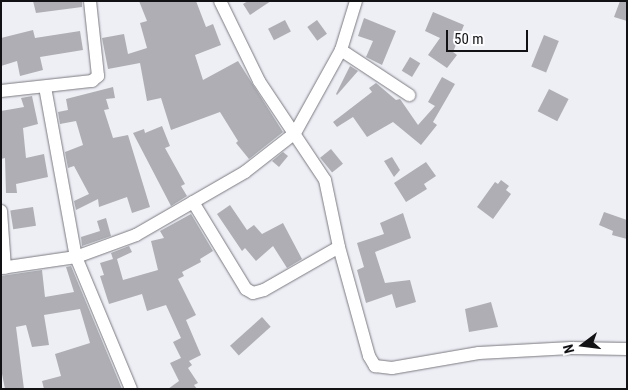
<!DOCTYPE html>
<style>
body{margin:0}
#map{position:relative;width:628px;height:390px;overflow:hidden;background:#eeeef5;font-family:"Roboto Condensed",sans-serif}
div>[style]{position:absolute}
.building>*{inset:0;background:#aeaeb4;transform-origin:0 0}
.roads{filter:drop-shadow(0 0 1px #7a7a80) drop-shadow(0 0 1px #7a7a80)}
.street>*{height:12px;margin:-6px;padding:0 6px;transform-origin:6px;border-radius:6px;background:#fff}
span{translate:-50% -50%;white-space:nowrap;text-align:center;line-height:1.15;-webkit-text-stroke:4px #fcfcff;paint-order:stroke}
.frame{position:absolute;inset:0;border:2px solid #121214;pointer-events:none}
.north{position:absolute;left:558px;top:320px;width:50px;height:50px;-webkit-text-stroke:4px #fcfcff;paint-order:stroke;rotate:255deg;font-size:14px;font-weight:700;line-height:20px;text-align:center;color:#121214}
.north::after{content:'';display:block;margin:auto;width:18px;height:22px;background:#121214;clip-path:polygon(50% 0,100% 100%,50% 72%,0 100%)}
.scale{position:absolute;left:446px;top:30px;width:82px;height:22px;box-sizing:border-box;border:2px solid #121214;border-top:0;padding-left:6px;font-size:15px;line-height:18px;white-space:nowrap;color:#121214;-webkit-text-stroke:4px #fcfcff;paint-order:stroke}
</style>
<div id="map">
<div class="building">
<div style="clip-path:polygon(33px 1px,82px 1px,82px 7px,36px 13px)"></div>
<div style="clip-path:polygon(139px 1px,196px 1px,206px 27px,213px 24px,221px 45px,195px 55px,203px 80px,238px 61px,283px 132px,249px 159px,236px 143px,238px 141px,220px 112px,171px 130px,161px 98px,147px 101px,140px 63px,108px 69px,102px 38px,124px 34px,128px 54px,147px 48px,140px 23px,147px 21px)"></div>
<div style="clip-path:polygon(248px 1px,271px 1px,250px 15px,243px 4px)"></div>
<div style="clip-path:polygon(620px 1px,627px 1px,627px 21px,614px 17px)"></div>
<div style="clip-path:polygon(433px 12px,464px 25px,453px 52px,457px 55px,447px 68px,428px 55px,440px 38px,425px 31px)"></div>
<div style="clip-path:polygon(364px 18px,396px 31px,382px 65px,366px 57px,373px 41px,358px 36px)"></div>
<div style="left:285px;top:20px;width:13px;height:19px;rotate:63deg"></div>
<div style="left:317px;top:20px;width:17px;height:12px;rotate:54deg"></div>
<div style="clip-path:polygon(33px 30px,35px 38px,80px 31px,83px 50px,40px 57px,43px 70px,20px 76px,17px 61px,1px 66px,1px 38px)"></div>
<div style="left:544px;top:35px;width:16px;height:34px;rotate:22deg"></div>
<div style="left:410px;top:57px;width:12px;height:16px;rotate:31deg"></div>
<div style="clip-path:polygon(350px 66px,358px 71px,337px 95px,336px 94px)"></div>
<div style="clip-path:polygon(442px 77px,455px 84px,433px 122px,437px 125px,421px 145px,393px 122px,367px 137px,353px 117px,337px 127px,333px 122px,372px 92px,369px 88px,376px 83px,396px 100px,400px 99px,418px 125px,435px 106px,428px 102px)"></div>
<div style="clip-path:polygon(113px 87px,115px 98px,106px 99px,109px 109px,104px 110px,113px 138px,128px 135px,150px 207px,132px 213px,127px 197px,99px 207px,98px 199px,76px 210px,74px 201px,89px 194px,74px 166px,68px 168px,65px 152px,83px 145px,76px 121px,60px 124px,58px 112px,68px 110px,66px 99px)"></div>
<div style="left:549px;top:89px;width:22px;height:25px;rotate:27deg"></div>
<div style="clip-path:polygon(32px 96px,38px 124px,23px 128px,26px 158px,44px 154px,48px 177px,16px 184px,17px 193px,6px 193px,5px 158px,1px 159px,1px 111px,24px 107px,21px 98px)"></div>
<div style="clip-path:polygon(162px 126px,170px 146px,165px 148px,185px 184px,181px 186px,187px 196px,171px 206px,133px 133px,144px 129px,145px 133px)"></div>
<div style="left:331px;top:149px;width:19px;height:14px;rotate:51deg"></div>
<div style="clip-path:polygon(283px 152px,288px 156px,279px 167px,272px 161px)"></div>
<div style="clip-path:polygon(392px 157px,400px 170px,394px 177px,384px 161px)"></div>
<div style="clip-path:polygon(426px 162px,436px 176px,424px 184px,427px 189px,406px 202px,394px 183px)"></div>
<div style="clip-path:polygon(501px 180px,509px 186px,506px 190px,511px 194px,493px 219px,477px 207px,495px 182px,498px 184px)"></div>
<div style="clip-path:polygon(230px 205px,247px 230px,254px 225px,262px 234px,283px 223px,302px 259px,287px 268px,273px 246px,256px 261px,245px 248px,242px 251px,217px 214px)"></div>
<div style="left:33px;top:207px;width:19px;height:23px;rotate:81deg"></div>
<div style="clip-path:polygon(604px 212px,627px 220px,627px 239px,612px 235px,613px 231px,599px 225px)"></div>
<div style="clip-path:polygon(403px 213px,411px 238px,375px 252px,385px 283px,410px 280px,416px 302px,396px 308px,392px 294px,366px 303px,357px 270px,364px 267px,357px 243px,384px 234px,380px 223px)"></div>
<div style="clip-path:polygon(191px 214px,213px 251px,200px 259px,201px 262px,182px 272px,184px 276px,178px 279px,196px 315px,186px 320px,201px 355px,189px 361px,192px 365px,188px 368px,198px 383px,194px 385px,197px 389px,168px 389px,179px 381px,170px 363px,181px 358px,173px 342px,181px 338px,166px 305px,147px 311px,142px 294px,109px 304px,100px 276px,104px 275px,100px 263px,113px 259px,111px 253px,129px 246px,132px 252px,117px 259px,123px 280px,158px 270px,151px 241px,164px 238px,160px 231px)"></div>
<div style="clip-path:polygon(106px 218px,111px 236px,82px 246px,81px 237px,100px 231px,97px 221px)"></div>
<div style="clip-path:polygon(71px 266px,122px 389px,44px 389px,42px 381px,61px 376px,55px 354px,90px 343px,80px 309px,44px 315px,49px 345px,32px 347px,26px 325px,16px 327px,24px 389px,5px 389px,1px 369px,1px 276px,42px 270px,45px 297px,74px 292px,66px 267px)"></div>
<div style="clip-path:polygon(491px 302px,498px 327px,469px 332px,465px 309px)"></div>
<div style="left:262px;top:317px;width:13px;height:43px;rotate:48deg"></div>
</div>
<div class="roads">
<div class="street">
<div style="left:220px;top:1px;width:89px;rotate:64deg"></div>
<div style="left:259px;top:81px;width:119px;rotate:56.3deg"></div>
<div style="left:325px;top:180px;width:68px;rotate:78.2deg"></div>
<div style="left:339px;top:247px;width:113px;rotate:74.6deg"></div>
<div style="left:369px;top:356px;width:12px;rotate:59deg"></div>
<div style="left:375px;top:366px;width:17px;rotate:7deg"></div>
<div style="left:392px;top:368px;width:88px;rotate:-9.8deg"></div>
<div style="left:479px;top:353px;width:92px;rotate:-3.1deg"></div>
<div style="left:571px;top:348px;width:56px;rotate:1deg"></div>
<div style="left:341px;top:50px;width:82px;rotate:33.5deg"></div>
<div style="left:45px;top:87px;width:173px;rotate:79.7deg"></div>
<div style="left:76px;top:257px;width:143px;rotate:67.4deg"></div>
<div style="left:1px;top:91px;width:92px;rotate:-6.3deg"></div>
<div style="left:92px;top:81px;width:8px;rotate:-40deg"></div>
<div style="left:98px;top:76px;width:75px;rotate:-96.1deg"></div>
<div style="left:193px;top:202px;width:102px;rotate:58.7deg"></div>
<div style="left:246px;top:289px;width:8px;rotate:30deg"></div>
<div style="left:253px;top:293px;width:11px;rotate:-15deg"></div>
<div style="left:264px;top:290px;width:86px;rotate:-29.8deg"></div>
<div style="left:1px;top:211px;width:57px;rotate:86deg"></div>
<div style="left:1px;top:268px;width:76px;rotate:-8.3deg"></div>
<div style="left:76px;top:257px;width:64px;rotate:-20.1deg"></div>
<div style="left:136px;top:235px;width:126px;rotate:-30deg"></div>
<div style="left:245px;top:172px;width:63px;rotate:-38deg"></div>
<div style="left:295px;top:133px;width:95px;rotate:-61deg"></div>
<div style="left:341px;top:50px;width:51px;rotate:-73deg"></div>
</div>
</div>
<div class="frame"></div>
<div class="north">N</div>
<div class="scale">50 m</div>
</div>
